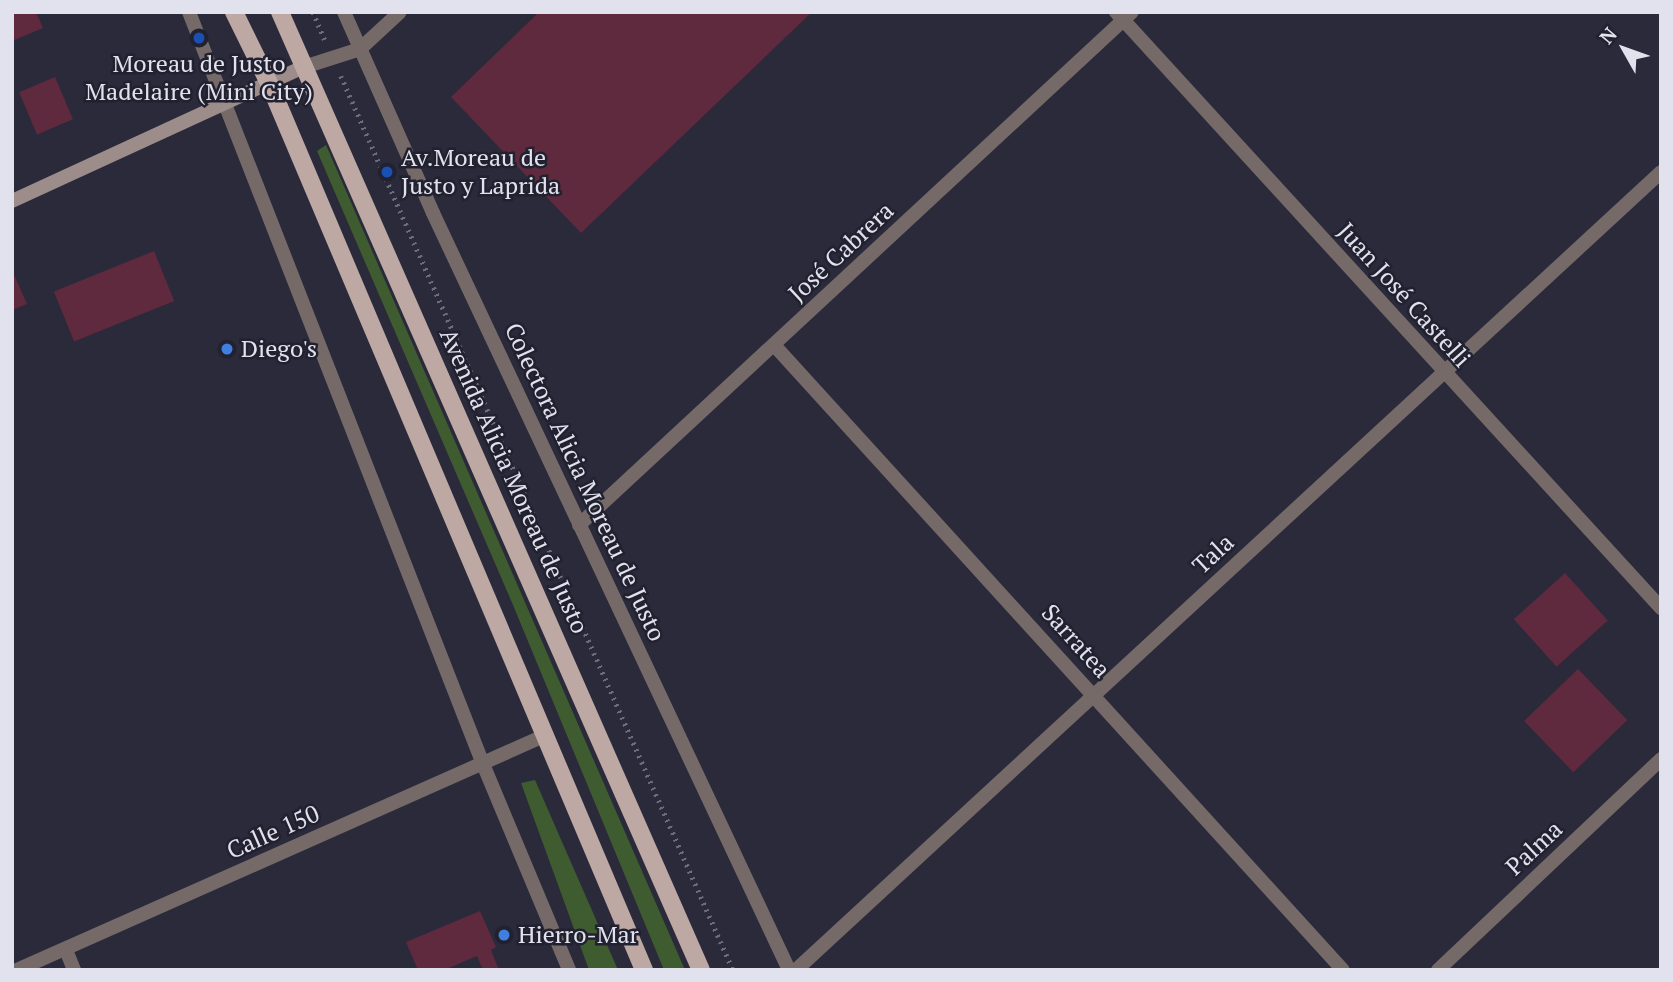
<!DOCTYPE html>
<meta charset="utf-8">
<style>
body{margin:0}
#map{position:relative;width:1673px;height:982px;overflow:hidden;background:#2a2a3b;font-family:"PT Serif",serif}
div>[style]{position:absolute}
.green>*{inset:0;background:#3e5c30}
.building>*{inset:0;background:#5f293e;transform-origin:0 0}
.path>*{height:4.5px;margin-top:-2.25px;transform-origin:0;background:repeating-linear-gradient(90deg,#6c6c7b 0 2px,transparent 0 7px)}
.street>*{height:14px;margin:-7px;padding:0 7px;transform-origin:7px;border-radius:7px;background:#756a68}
.secondary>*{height:14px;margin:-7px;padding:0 7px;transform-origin:7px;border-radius:7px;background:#9d8d8a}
.primary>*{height:18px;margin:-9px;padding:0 9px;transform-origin:9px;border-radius:9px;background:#bda8a4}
.dots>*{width:19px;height:19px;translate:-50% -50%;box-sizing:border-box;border:4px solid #212130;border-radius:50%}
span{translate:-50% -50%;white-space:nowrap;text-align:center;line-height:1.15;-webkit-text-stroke:5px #212130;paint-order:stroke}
.poi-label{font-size:24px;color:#e1e2ed}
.left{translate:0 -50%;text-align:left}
.street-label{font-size:24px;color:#e1e2ed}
.frame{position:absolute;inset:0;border:14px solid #e1e2ed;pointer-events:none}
.north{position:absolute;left:1589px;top:14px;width:70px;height:70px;-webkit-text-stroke:5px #212130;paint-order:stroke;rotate:310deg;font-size:19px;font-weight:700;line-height:28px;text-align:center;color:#e1e2ed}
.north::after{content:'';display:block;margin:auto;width:24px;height:32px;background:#e1e2ed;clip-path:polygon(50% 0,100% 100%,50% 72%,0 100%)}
</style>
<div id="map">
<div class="green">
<div style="clip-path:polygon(326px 145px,685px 970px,664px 970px,513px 605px,317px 151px)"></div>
<div style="clip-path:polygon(535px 780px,618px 970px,589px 970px,521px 783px)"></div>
</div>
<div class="building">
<div style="clip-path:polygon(12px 12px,36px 12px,43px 28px,12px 41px)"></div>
<div style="clip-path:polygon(539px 12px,812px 12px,581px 233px,451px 97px)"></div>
<div style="left:55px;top:77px;width:46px;height:39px;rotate:67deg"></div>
<div style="left:154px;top:251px;width:54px;height:108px;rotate:68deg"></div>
<div style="clip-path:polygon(12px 270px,27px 304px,12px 310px)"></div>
<div style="left:1565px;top:573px;width:64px;height:69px;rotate:48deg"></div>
<div style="left:1578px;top:669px;width:71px;height:75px;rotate:46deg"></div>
<div style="clip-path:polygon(480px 911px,496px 947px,491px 950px,499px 970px,483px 970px,477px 956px,444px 970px,418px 970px,406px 942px)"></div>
</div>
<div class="path">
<div style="left:313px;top:12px;width:30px;rotate:67deg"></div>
<div style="left:341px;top:76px;width:976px;rotate:66.32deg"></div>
</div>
<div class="street">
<div style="left:189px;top:12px;width:807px;rotate:68.65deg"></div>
<div style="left:483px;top:764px;width:223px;rotate:67.3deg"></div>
<div style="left:344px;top:12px;width:220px;rotate:66.1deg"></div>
<div style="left:433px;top:213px;width:837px;rotate:64.81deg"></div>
<div style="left:1116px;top:12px;width:808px;rotate:47.56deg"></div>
<div style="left:304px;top:67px;width:59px;rotate:-17.8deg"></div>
<div style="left:360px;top:49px;width:54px;rotate:-42.8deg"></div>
<div style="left:774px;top:345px;width:845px;rotate:47.69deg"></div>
<div style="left:579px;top:525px;width:754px;rotate:-42.85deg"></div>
<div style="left:66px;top:950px;width:22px;rotate:68deg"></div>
<div style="left:17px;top:970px;width:579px;rotate:-23.95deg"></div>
<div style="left:796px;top:970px;width:1177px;rotate:-42.69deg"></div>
<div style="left:1438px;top:970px;width:307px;rotate:-43.4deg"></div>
</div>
<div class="secondary">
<div style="left:12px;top:201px;width:321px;rotate:-24.7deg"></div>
</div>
<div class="primary">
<div style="left:234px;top:12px;width:79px;rotate:63.8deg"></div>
<div style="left:269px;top:83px;width:963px;rotate:67.08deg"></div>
<div style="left:280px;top:12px;width:1046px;rotate:66.28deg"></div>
</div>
<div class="dots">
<div style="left:199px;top:38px;background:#1a4fb4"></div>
<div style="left:387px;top:172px;background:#1a4fb4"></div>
<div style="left:227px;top:349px;background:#3f7fe0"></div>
<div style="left:504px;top:935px;background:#3f7fe0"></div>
</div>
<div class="poi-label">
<span style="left:199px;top:78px">Moreau de Justo<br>Madelaire (Mini City)</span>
<span class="left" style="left:401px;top:172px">Av.Moreau de<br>Justo y Laprida</span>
<span class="left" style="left:241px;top:349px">Diego's</span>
<span class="left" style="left:518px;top:935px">Hierro-Mar</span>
</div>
<div class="street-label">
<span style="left:841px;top:252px;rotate:-43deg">José Cabrera</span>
<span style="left:1404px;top:295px;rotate:48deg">Juan José Castelli</span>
<span style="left:514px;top:481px;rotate:66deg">Avenida Alicia Moreau de Justo</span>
<span style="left:585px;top:482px;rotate:65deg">Colectora Alicia Moreau de Justo</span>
<span style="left:1213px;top:554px;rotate:-43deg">Tala</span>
<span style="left:1076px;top:641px;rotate:48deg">Sarratea</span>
<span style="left:273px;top:832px;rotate:-24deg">Calle 150</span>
<span style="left:1534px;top:848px;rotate:-43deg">Palma</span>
</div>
<div class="frame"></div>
<div class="north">N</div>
</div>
